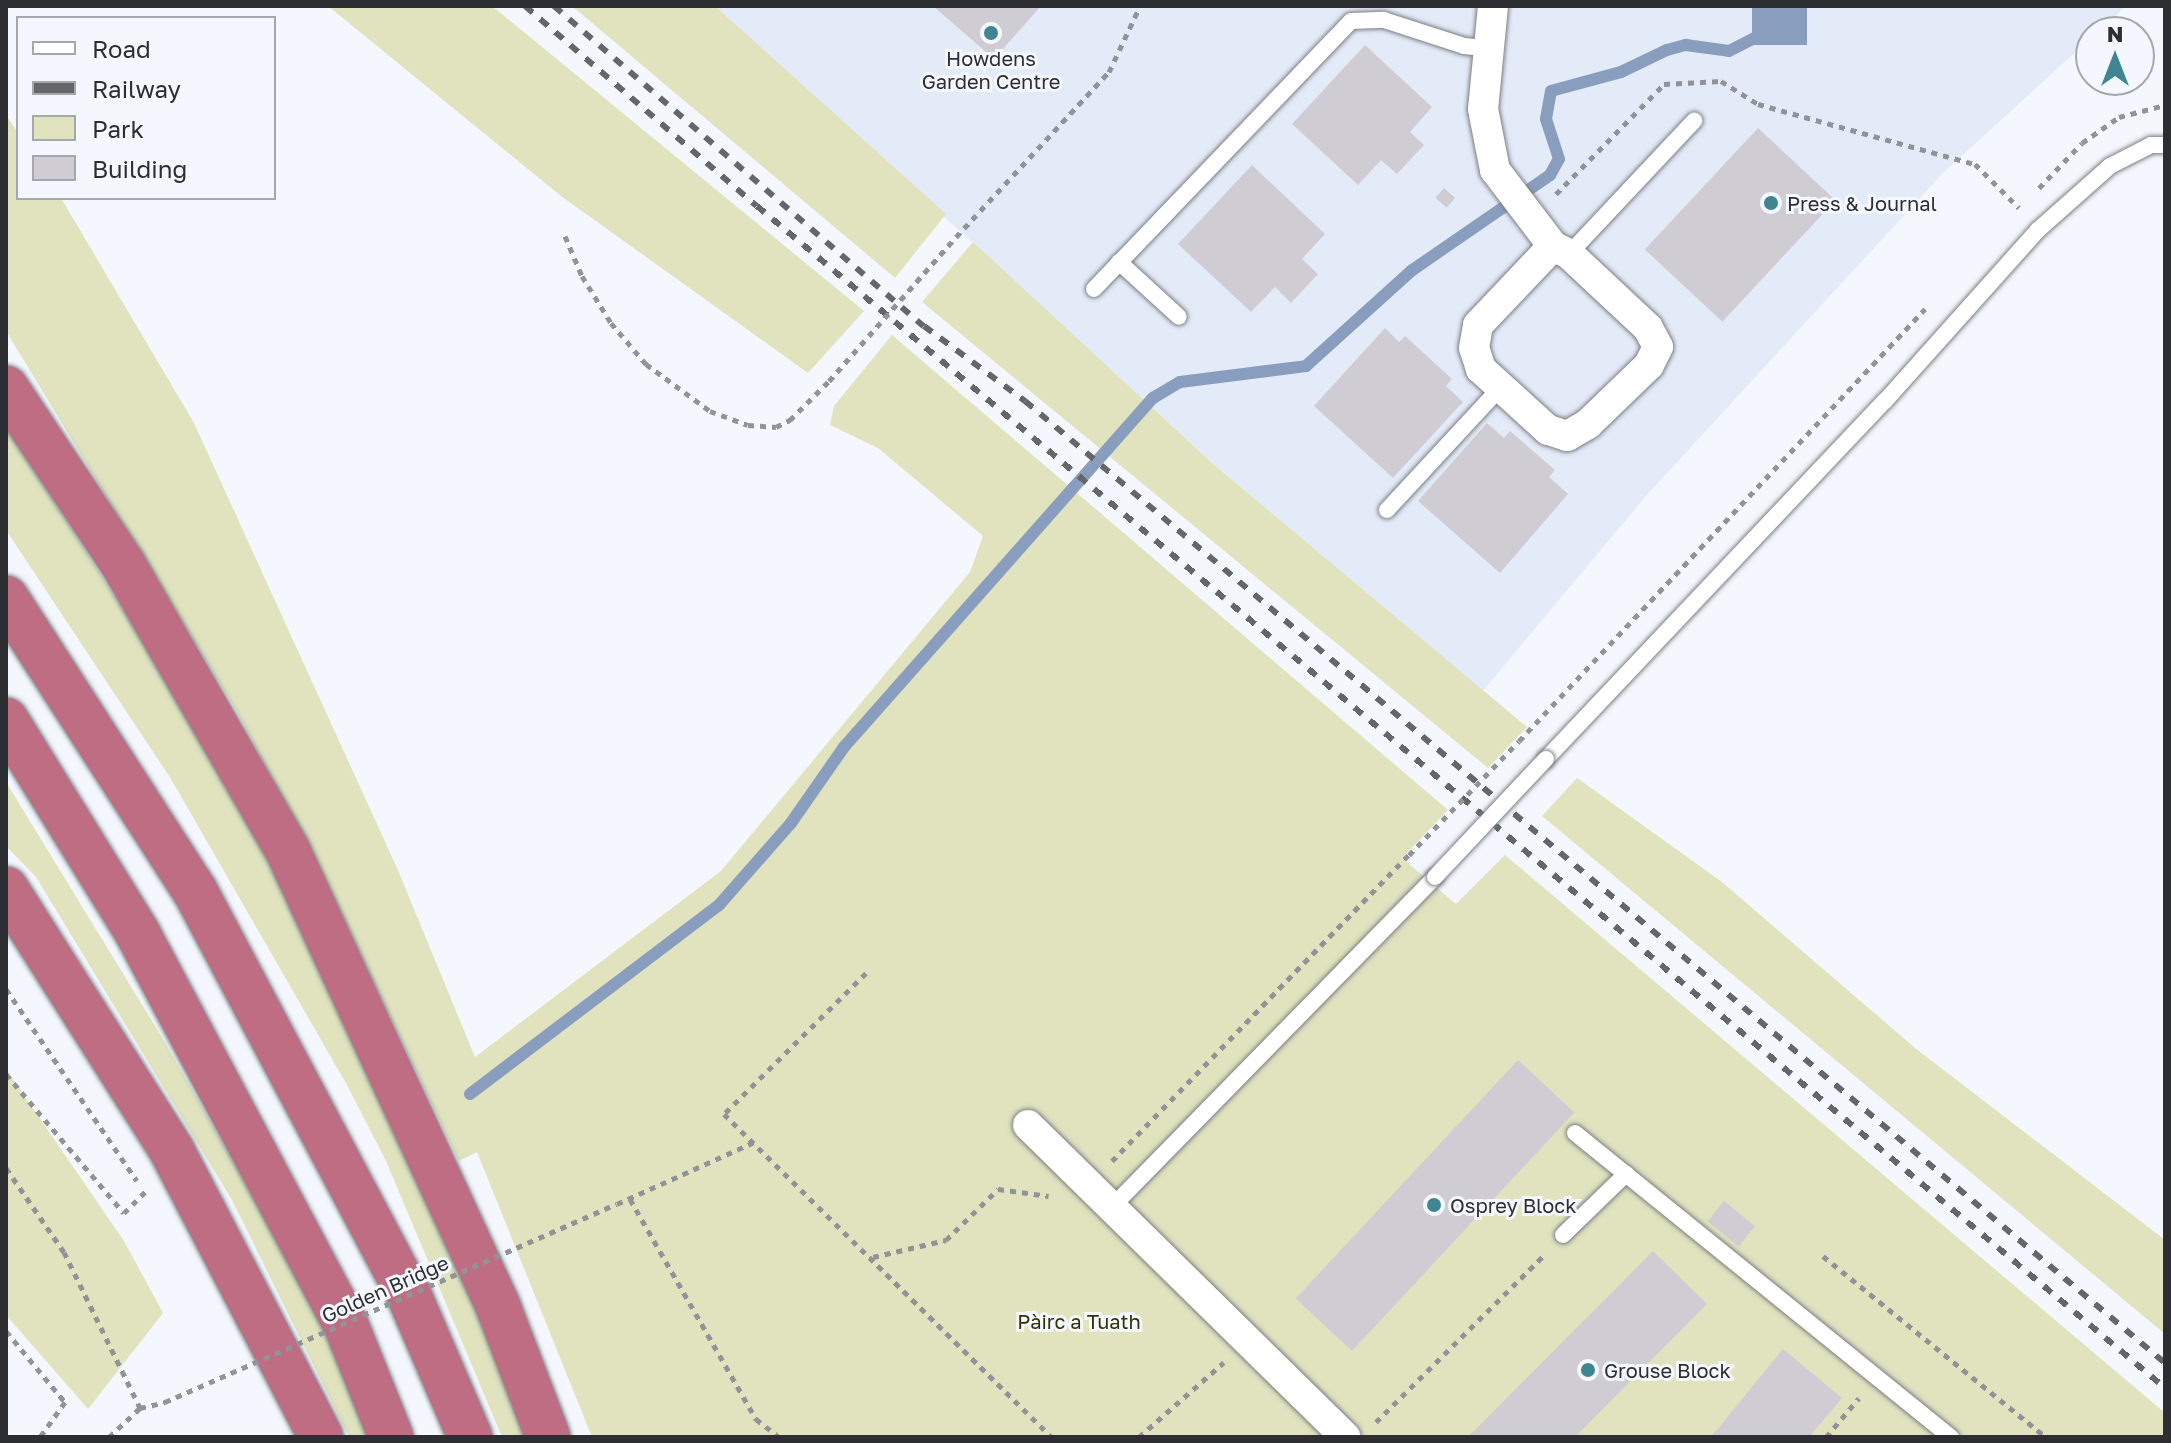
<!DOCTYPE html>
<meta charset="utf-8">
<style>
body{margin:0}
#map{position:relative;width:2171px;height:1443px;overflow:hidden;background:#f4f7fd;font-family:"Golos Text",sans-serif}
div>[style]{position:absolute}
.built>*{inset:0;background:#e4ebf8}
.green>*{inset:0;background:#e0e3be}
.water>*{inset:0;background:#899ebe;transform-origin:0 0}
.stream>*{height:12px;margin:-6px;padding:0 6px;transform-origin:6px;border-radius:6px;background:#899ebe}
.building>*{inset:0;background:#cfcdd3;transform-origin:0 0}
.path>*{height:5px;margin-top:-2.5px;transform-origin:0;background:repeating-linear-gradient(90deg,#919397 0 6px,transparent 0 12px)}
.roads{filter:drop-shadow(0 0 2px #7b7e83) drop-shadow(0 0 2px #7b7e83)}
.lane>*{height:16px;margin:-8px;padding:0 8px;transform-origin:8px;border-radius:8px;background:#fff}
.street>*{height:30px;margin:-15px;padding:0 15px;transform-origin:15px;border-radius:15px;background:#fff}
.highway>*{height:44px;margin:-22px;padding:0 22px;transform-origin:22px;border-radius:22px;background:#bf6d83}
.rail>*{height:6px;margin-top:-3px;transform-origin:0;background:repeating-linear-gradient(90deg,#64666a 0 10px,transparent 0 20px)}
.path-bridge>*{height:5px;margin-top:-2.5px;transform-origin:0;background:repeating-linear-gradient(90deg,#919397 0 6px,transparent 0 12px)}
.bridges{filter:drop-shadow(0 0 2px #7b7e83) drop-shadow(0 0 2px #7b7e83)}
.lane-bridge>*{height:16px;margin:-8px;padding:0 8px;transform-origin:8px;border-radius:8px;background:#fff}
.dots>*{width:22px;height:22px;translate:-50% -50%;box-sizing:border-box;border:4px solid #f4f7fd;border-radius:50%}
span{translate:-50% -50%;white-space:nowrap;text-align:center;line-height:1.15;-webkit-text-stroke:6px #f4f7fd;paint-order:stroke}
.poi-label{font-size:20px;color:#2d2e31}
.left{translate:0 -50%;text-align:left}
.street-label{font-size:20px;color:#2d2e31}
.park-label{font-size:20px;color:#323302}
.frame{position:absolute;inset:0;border:8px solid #2d2e31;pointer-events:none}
.legend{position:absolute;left:16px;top:16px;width:260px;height:184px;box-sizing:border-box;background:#f4f7fd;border:2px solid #a4a7ab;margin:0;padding:10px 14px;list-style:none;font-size:24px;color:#2d2e31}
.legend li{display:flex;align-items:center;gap:16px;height:40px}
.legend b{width:40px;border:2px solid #a4a7ab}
.north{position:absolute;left:2075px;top:16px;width:80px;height:80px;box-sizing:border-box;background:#f4f7fd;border:2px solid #a4a7ab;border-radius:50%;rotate:0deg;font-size:22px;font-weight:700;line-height:32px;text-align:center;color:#2d2e31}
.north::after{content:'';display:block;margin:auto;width:28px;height:36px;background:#408592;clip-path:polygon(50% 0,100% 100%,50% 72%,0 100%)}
</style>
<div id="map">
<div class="built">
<div style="clip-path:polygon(715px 6px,2126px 6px,2098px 32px,2091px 32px,2091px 38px,1943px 173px,1646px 496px,1482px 692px,1213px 464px)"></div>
</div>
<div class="green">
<div style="clip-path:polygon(328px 6px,492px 6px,864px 311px,808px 373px,561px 196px)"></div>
<div style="clip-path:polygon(572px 6px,715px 6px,946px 214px,895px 278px)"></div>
<div style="clip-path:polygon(6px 115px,18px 133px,18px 198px,61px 198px,194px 423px,397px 868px,475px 1057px,721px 871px,970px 572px,983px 536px,878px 448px,830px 425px,834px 406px,892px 335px,1448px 810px,1402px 858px,1456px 904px,1505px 855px,2165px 1413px,2165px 1437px,592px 1437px,477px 1152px,459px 1161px,326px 881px,238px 713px,6px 331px)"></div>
<div style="clip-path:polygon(973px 242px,1213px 464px,1527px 727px,1488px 768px,922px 302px)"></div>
<div style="clip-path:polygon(6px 427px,171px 685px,322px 960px,532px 1437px,502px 1437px,386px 1161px,347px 1085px,171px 779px,6px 530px)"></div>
<div style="clip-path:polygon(1577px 778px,1722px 882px,1915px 1048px,2165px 1240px,2165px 1334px,1542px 816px)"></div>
<div style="clip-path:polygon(6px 782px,166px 1044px,304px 1287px,373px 1437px,349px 1437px,232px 1200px,36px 877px,6px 846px)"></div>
<div style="clip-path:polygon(6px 1069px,124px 1241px,163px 1313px,88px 1409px,6px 1315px)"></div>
</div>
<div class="water">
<div style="left:1752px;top:6px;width:55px;height:39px"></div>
</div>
<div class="stream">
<div style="left:470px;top:1094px;width:313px;rotate:-37.2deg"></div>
<div style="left:719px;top:905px;width:109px;rotate:-48.7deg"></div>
<div style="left:791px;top:823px;width:93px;rotate:-55.1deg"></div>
<div style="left:844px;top:747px;width:466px;rotate:-48.5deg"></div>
<div style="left:1153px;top:398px;width:31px;rotate:-31deg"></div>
<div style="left:1180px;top:382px;width:127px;rotate:-7.2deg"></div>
<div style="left:1306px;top:366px;width:142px;rotate:-42.1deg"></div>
<div style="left:1411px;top:271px;width:169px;rotate:-34.6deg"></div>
<div style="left:1550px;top:175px;width:18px;rotate:-61deg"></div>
<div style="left:1559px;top:159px;width:42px;rotate:-108deg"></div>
<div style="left:1546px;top:119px;width:28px;rotate:-80deg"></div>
<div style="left:1551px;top:91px;width:73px;rotate:-15.2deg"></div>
<div style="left:1621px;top:72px;width:51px;rotate:-25.6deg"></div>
<div style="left:1667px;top:50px;width:20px;rotate:-15deg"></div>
<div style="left:1686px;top:45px;width:43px;rotate:7.9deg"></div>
<div style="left:1729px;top:51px;width:35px;rotate:-27deg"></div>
</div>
<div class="building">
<div style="clip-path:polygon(933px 6px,1041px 6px,994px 59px)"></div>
<div style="clip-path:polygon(1365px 45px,1432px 107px,1410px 132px,1424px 145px,1397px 174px,1381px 160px,1358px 185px,1292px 124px)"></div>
<div style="left:1758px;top:128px;width:106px;height:166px;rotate:43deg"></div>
<div style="clip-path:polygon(1252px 165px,1325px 234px,1302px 259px,1318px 274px,1291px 303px,1275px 287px,1251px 312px,1178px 244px)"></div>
<div style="left:1444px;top:188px;width:15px;height:13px;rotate:42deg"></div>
<div style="clip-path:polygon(1385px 328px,1399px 342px,1405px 336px,1452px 379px,1446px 386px,1463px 402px,1393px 478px,1314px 406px)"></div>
<div style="clip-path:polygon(1487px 423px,1504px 438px,1510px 431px,1555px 470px,1549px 477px,1568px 494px,1500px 573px,1418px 501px)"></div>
<div style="left:1518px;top:1060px;width:77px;height:326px;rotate:43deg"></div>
<div style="left:1724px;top:1201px;width:40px;height:26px;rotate:39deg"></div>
<div style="clip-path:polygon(1653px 1251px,1707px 1304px,1575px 1437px,1468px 1437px)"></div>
<div style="clip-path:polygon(1783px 1349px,1842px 1398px,1809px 1437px,1711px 1437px)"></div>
</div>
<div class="path">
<div style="left:2039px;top:188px;width:62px;rotate:-46.3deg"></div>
<div style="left:2082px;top:143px;width:45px;rotate:-35.1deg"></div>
<div style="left:2119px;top:117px;width:48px;rotate:-14.6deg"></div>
<div style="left:1556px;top:194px;width:154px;rotate:-45.5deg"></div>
<div style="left:1664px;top:84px;width:57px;rotate:-3deg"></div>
<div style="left:1721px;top:81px;width:44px;rotate:31.9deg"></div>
<div style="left:1758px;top:104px;width:225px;rotate:15.5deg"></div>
<div style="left:1975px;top:164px;width:62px;rotate:45deg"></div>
<div style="left:565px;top:236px;width:43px;rotate:67deg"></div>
<div style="left:582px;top:276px;width:55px;rotate:58.3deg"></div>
<div style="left:611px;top:323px;width:54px;rotate:49.5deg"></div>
<div style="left:646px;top:364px;width:79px;rotate:36.3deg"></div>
<div style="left:710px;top:411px;width:40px;rotate:20.2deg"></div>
<div style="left:748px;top:425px;width:28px;rotate:4deg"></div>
<div style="left:776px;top:427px;width:16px;rotate:-27deg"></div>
<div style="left:790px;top:420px;width:55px;rotate:-45deg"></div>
<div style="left:956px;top:237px;width:225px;rotate:-47.2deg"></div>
<div style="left:1109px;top:72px;width:73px;rotate:-64.8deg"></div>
<div style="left:1519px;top:741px;width:593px;rotate:-46.78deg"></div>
<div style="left:866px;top:973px;width:200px;rotate:135.2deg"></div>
<div style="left:724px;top:1114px;width:460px;rotate:44.6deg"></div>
<div style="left:6px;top:989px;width:232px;rotate:55.7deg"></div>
<div style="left:6px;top:1074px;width:182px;rotate:49.7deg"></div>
<div style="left:124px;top:1213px;width:30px;rotate:-45deg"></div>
<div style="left:1112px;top:1161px;width:426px;rotate:-45.9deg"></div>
<div style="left:6px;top:1168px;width:102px;rotate:55.4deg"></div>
<div style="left:64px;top:1252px;width:174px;rotate:64deg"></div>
<div style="left:140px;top:1408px;width:26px;rotate:-13deg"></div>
<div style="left:630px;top:1199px;width:254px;rotate:60.2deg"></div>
<div style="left:756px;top:1419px;width:29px;rotate:38deg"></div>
<div style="left:617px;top:1204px;width:150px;rotate:-24.3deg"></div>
<div style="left:1823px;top:1256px;width:287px;rotate:39.1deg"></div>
<div style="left:873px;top:1257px;width:75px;rotate:-13.1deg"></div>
<div style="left:946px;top:1240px;width:73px;rotate:-44.4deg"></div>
<div style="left:998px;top:1189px;width:51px;rotate:7.8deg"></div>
<div style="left:6px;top:1331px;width:92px;rotate:50.3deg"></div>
<div style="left:65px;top:1402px;width:43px;rotate:125.5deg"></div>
<div style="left:1376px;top:1422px;width:238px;rotate:-44.8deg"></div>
<div style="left:109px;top:1437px;width:42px;rotate:-43.1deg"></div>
<div style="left:1139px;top:1437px;width:113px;rotate:-41.4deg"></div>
<div style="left:1826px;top:1437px;width:51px;rotate:-49.8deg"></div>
</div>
<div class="roads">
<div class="lane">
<div style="left:1569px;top:254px;width:183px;rotate:-46.8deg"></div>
<div style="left:1119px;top:262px;width:81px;rotate:42.5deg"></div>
<div style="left:1094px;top:289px;width:371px;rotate:-46.2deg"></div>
<div style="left:1351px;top:21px;width:33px;rotate:-2deg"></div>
<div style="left:1384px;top:20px;width:84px;rotate:18deg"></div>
<div style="left:1464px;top:46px;width:27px;rotate:6deg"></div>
<div style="left:1387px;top:510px;width:168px;rotate:-47.2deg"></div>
<div style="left:1546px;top:759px;width:493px;rotate:-46.6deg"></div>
<div style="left:1885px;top:401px;width:229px;rotate:-48.2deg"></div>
<div style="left:2038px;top:230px;width:96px;rotate:-41.6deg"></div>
<div style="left:2110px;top:166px;width:46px;rotate:-27.1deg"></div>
<div style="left:2151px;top:145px;width:14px"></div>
<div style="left:1575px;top:1133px;width:484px;rotate:39deg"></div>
<div style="left:1113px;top:1206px;width:460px;rotate:-45.6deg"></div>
<div style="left:1563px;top:1235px;width:88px;rotate:-44.1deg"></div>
</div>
<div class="street">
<div style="left:1493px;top:6px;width:103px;rotate:95.5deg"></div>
<div style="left:1483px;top:109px;width:62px;rotate:78.9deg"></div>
<div style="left:1495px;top:170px;width:96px;rotate:52.7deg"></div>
<div style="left:1553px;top:246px;width:18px;rotate:27deg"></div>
<div style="left:1569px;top:254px;width:108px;rotate:43.1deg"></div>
<div style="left:1648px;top:328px;width:21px;rotate:62deg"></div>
<div style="left:1658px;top:347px;width:20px;rotate:117deg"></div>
<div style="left:1649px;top:365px;width:85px;rotate:136deg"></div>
<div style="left:1588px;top:424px;width:24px;rotate:150deg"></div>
<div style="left:1567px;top:436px;width:20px;rotate:-162deg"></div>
<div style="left:1548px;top:430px;width:91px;rotate:-137.7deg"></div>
<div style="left:1481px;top:369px;width:22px;rotate:-108deg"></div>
<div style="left:1474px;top:348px;width:23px;rotate:-80deg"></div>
<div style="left:1478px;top:325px;width:109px;rotate:-46.5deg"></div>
<div style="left:1028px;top:1125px;width:445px;rotate:44.5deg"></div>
</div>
<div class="highway">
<div style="left:6px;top:388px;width:211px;rotate:56.4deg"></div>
<div style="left:123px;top:564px;width:331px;rotate:60.1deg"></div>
<div style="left:288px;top:851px;width:501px;rotate:65.22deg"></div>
<div style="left:498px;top:1306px;width:140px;rotate:69.1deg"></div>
<div style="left:6px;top:598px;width:349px;rotate:57.2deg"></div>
<div style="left:195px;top:891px;width:455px;rotate:62.1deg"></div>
<div style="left:408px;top:1293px;width:157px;rotate:66.7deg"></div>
<div style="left:6px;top:720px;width:251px;rotate:58.3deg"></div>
<div style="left:138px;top:934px;width:443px;rotate:62deg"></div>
<div style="left:346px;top:1325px;width:121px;rotate:68.1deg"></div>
<div style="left:6px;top:889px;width:310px;rotate:57.6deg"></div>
<div style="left:172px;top:1151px;width:322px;rotate:62.5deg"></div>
</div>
</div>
<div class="rail">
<div style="left:525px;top:6px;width:306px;rotate:40.8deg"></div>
<div style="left:757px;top:206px;width:1838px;rotate:40.01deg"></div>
<div style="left:554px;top:6px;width:489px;rotate:40.9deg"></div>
<div style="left:924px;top:326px;width:126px;rotate:36.6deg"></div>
<div style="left:1025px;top:401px;width:1492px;rotate:40.16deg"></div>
</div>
<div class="path-bridge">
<div style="left:829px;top:381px;width:192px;rotate:-48.6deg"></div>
<div style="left:1409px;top:855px;width:158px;rotate:-46deg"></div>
<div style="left:165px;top:1402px;width:493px;rotate:-23.7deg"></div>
</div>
<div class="bridges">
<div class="lane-bridge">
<div style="left:1435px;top:877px;width:162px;rotate:-46.8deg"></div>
</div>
</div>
<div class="dots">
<div style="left:991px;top:33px;background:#408592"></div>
<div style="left:1771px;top:203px;background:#408592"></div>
<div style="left:1434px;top:1205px;background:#408592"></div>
<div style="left:1588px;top:1370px;background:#408592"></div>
</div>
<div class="poi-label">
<span style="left:991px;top:70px">Howdens<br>Garden Centre</span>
<span class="left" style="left:1787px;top:203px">Press &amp; Journal</span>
<span class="left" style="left:1450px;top:1205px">Osprey Block</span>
<span class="left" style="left:1604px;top:1370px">Grouse Block</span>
</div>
<div class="street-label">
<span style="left:385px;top:1289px;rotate:-24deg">Golden Bridge</span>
</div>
<div class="park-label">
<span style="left:1079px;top:1321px">Pàirc a Tuath</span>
</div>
<div class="frame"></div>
<ul class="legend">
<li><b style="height:10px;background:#fff"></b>Road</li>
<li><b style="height:10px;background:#64666a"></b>Railway</li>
<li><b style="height:22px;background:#e0e3be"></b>Park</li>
<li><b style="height:22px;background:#cfcdd3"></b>Building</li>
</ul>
<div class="north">N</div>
</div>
